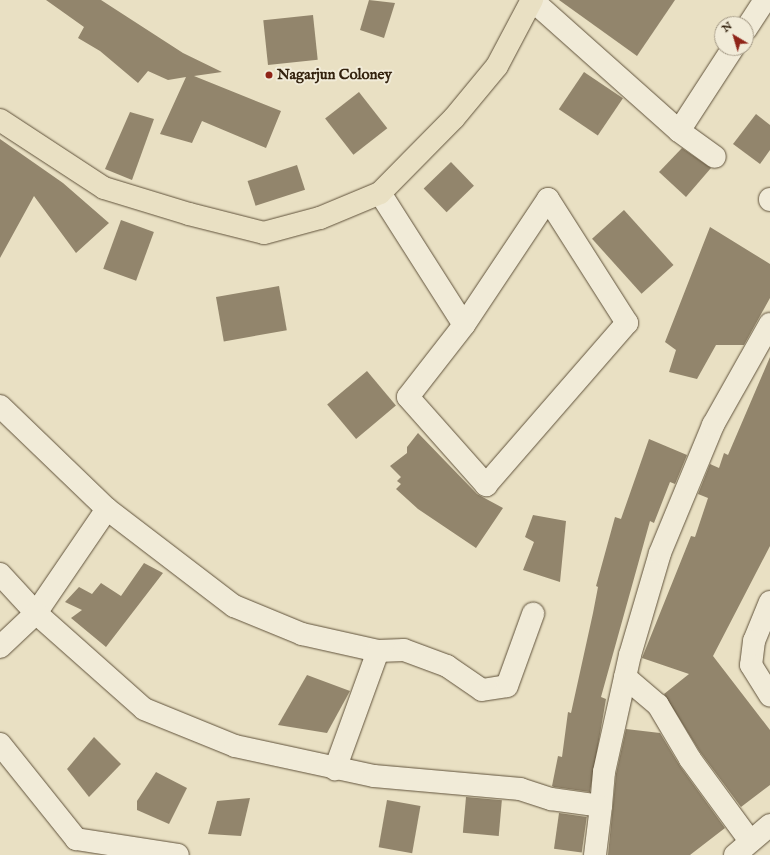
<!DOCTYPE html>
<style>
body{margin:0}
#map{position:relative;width:770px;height:855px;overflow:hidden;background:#e9e0c3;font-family:"IM FELL English",serif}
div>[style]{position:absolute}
.building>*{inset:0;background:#92856c;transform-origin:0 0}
.roads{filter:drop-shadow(0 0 1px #60523b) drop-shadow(0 0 1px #60523b)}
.minor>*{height:22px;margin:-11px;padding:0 11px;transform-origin:11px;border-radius:11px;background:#f1ebd8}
.major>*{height:22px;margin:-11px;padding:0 11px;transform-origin:11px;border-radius:11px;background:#e9e0c3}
.dots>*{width:11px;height:11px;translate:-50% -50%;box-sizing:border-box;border:2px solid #f1ebd8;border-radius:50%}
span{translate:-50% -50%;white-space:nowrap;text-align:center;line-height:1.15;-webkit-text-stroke:4px #f1ebd8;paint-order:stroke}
.poi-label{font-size:15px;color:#33220e;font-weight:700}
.left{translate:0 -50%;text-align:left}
.north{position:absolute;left:714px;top:16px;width:40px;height:40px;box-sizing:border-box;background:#f1ebd8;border:1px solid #a59b87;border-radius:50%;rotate:322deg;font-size:11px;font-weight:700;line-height:16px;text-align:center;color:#33220e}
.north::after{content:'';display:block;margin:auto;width:14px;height:18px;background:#8f2418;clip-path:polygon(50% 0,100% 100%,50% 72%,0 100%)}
</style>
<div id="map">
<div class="building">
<div style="clip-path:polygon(46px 0,101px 0,183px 53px,222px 72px,194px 76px,281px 111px,266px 148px,202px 121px,192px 143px,160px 134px,186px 77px,168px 80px,148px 71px,138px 83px,100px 51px,78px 38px,84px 27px)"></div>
<div style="clip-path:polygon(369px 0,395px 3px,384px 38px,360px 30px)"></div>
<div style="clip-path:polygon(559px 0,675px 0,637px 56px)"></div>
<div style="left:313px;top:15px;width:45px;height:50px;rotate:84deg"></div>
<div style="left:584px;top:72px;width:47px;height:45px;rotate:34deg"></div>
<div style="left:359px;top:92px;width:46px;height:43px;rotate:52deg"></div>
<div style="clip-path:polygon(130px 112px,154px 119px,132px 180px,105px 169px)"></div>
<div style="clip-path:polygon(756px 114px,770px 125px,770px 150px,760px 164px,733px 144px)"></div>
<div style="clip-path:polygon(0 139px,63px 183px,109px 223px,76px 253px,34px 196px,0 258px)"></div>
<div style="clip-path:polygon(682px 148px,711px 168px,686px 197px,659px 172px)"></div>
<div style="left:451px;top:162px;width:33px;height:38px;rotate:46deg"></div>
<div style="left:297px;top:165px;width:26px;height:52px;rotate:72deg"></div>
<div style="left:624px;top:210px;width:74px;height:43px;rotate:48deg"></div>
<div style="left:121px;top:220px;width:35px;height:52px;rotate:20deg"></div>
<div style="clip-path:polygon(710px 227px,770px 264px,770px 298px,744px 345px,716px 345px,697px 379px,669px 372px,676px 350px,665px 342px)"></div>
<div style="left:279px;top:286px;width:45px;height:64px;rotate:80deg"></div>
<div style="clip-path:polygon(770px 357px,770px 546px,713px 656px,770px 730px,770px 785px,741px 807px,700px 752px,664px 694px,689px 674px,642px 658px,691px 536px,695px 537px,708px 498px,698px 494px,710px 464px,719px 468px,724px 453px,728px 455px)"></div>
<div style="left:367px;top:371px;width:45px;height:52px;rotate:50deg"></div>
<div style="clip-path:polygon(418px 433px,477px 494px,503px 508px,476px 548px,418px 509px,396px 489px,401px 484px,397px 481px,401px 477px,390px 466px,407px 453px,407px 447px)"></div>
<div style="clip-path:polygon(649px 439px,687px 455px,675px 484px,670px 482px,654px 523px,650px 521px,601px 697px,606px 699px,590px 792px,554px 787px,552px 786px,558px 756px,562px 757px,568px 712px,571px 713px,593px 613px,598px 587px,596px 586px,615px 517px,621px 519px)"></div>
<div style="clip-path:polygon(533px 515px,566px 521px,560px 582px,523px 570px,534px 542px,525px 537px)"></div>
<div style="clip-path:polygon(144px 563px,163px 573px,106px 647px,71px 618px,82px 610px,65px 602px,79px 587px,92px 594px,101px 583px,121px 596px)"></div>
<div style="clip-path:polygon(307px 675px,350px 691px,327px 733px,278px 725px)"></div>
<div style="clip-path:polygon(626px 729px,660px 733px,680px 766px,725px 828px,690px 855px,608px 855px,616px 774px)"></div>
<div style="clip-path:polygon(94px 737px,121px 764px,89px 797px,67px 769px)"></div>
<div style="clip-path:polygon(156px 772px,187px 788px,169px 824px,137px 810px,137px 801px)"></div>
<div style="left:466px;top:797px;width:36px;height:36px;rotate:5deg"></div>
<div style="clip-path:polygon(250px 798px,241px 836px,208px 834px,217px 801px)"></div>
<div style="left:387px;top:800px;width:34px;height:48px;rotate:10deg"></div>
<div style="left:559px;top:813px;width:28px;height:36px;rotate:8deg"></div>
</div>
<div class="roads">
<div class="minor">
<div style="left:532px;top:0;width:197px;rotate:41.7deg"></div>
<div style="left:679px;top:131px;width:44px;rotate:35.8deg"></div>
<div style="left:746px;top:29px;width:35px;rotate:-57deg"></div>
<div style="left:679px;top:131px;width:99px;rotate:-57deg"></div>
<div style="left:380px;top:193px;width:156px;rotate:57.5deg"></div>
<div style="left:464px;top:325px;width:91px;rotate:127.9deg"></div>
<div style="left:408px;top:397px;width:118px;rotate:48.4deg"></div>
<div style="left:486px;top:485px;width:215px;rotate:-49deg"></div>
<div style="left:627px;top:323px;width:147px;rotate:-122.5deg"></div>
<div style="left:548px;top:199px;width:151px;rotate:123.7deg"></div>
<div style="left:770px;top:199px;width:1px;rotate:90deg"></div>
<div style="left:0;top:406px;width:149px;rotate:43.9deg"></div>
<div style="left:0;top:574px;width:53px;rotate:47.3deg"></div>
<div style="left:36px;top:613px;width:126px;rotate:-55.7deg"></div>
<div style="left:107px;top:509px;width:160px;rotate:37.4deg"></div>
<div style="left:234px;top:606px;width:74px;rotate:22.4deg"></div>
<div style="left:302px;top:634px;width:78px;rotate:12.6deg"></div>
<div style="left:378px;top:651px;width:126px;rotate:110deg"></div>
<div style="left:770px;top:602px;width:42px;rotate:112.3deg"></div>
<div style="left:754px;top:641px;width:24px;rotate:97deg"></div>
<div style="left:751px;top:665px;width:36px;rotate:58deg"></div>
<div style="left:0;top:647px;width:50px;rotate:-43.4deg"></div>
<div style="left:36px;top:613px;width:144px;rotate:41.6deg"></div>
<div style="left:144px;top:709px;width:98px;rotate:22.1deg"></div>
<div style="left:235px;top:746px;width:142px;rotate:12.2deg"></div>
<div style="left:374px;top:776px;width:147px;rotate:5.1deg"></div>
<div style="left:520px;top:789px;width:33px;rotate:18deg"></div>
<div style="left:551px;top:799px;width:50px;rotate:8deg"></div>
<div style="left:601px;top:806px;width:34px;rotate:-85deg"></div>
<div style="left:604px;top:772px;width:120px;rotate:-77.5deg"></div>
<div style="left:630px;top:655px;width:106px;rotate:-73.6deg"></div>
<div style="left:660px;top:553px;width:139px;rotate:-67.5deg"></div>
<div style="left:713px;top:425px;width:116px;rotate:-60.6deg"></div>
<div style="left:378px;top:651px;width:26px;rotate:-2deg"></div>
<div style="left:404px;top:650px;width:46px;rotate:20.4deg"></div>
<div style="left:447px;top:666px;width:42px;rotate:34.4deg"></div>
<div style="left:482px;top:690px;width:25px;rotate:-9deg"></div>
<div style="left:507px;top:686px;width:77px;rotate:-70.1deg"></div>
<div style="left:625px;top:677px;width:43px;rotate:40.3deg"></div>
<div style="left:658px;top:705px;width:63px;rotate:59.3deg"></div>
<div style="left:690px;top:759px;width:102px;rotate:53.8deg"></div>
<div style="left:0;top:744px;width:122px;rotate:51.3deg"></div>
<div style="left:76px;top:839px;width:103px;rotate:8.9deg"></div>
<div style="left:595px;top:855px;width:49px;rotate:-83deg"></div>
<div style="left:735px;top:855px;width:46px;rotate:-40.6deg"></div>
</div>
<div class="major">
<div style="left:0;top:120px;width:124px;rotate:33.2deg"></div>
<div style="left:104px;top:188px;width:89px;rotate:17deg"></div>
<div style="left:189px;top:214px;width:77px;rotate:14.2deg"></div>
<div style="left:264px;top:233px;width:58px;rotate:-15deg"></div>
<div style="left:320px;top:218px;width:65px;rotate:-22.6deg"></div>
<div style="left:380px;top:193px;width:105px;rotate:-45.4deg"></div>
<div style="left:454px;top:118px;width:67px;rotate:-50.4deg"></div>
<div style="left:497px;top:66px;width:75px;rotate:-62.1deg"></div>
</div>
</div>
<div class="dots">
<div style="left:269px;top:75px;background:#8f2418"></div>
</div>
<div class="poi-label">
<span class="left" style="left:277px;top:75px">Nagarjun Coloney</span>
</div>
<div class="north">N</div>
</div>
